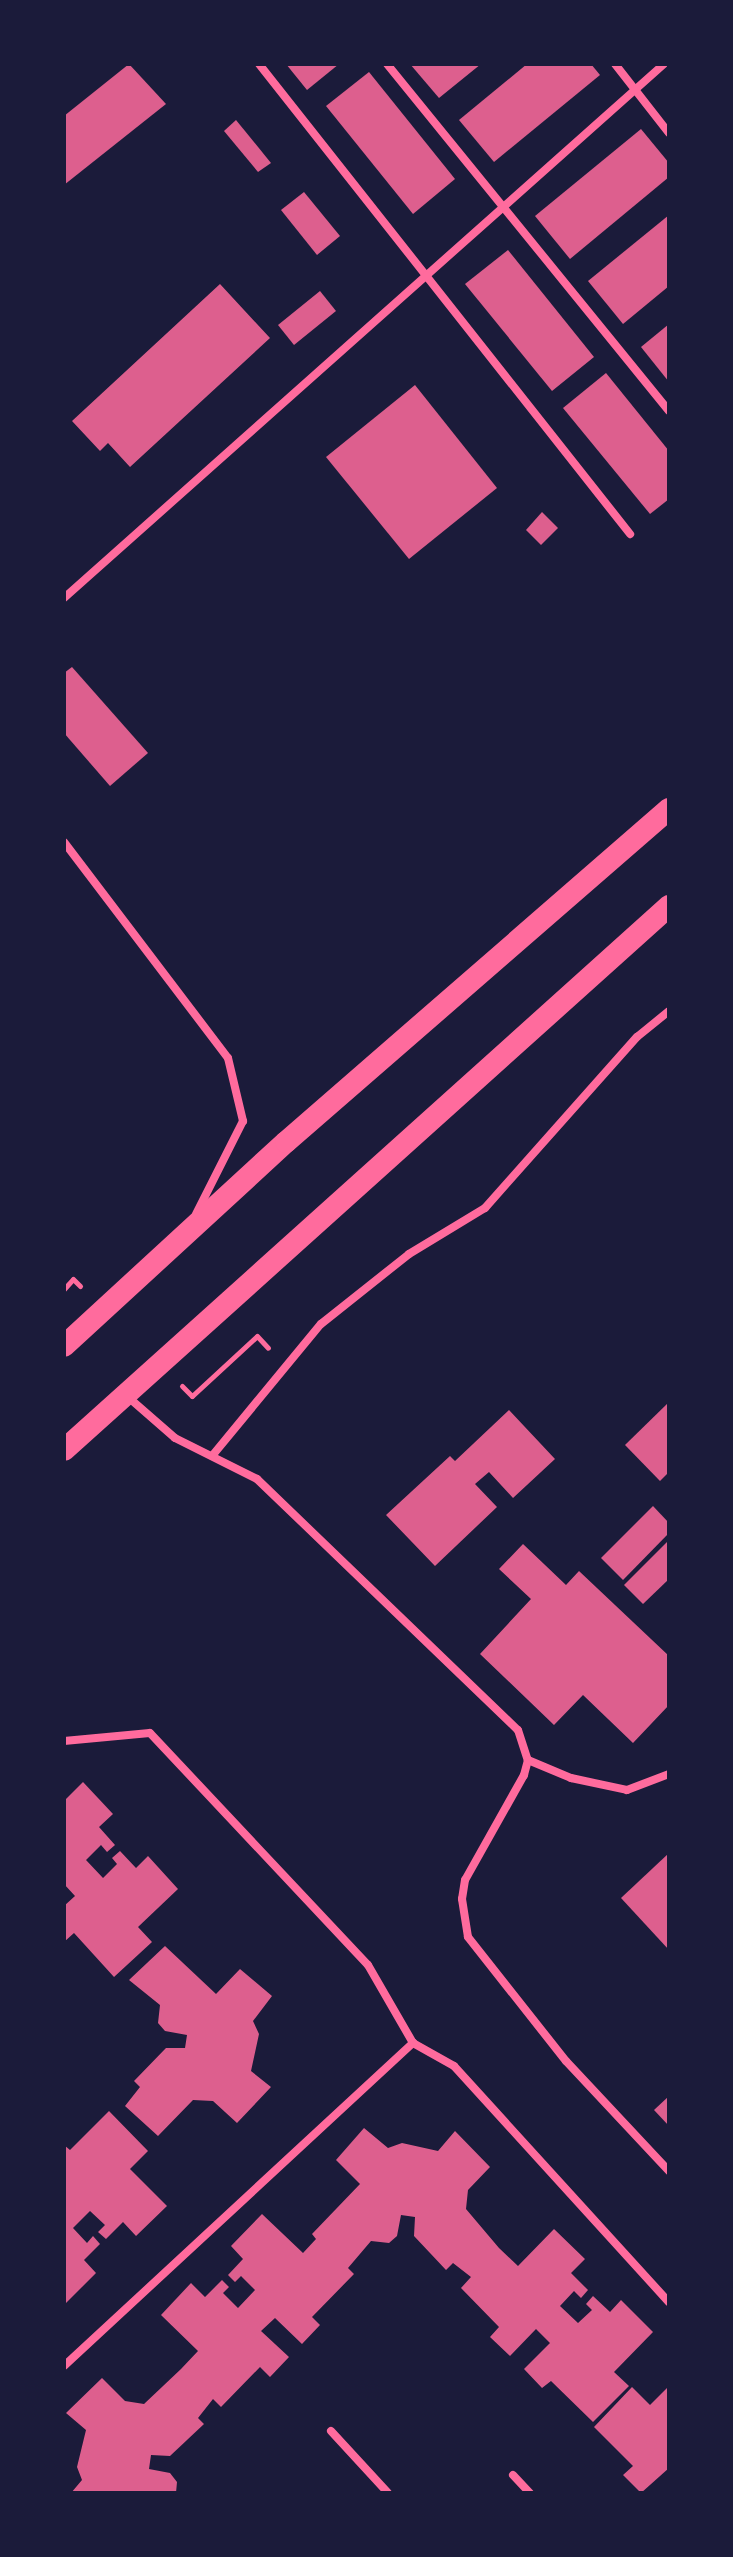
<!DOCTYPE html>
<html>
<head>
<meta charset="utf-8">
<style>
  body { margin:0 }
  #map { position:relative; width:733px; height:2557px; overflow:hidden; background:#1b1b3a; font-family:Helvetica,sans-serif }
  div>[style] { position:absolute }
  .building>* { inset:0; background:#dd5f8e }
  .path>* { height:5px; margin:-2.5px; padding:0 2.5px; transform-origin:2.5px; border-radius:2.5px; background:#ff6b9d }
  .minor>* { height:8px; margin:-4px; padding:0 4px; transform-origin:4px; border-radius:4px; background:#ff6b9d }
  .trunk>* { height:22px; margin:-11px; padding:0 11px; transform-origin:11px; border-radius:11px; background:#ff6b9d }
  span { translate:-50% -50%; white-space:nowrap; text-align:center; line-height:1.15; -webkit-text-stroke:7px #1b1b3a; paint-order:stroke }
  .frame { position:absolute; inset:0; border:66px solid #1b1b3a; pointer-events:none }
</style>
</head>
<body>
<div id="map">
  <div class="building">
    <div style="clip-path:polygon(129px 64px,166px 104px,64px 185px,64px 116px)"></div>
    <div style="clip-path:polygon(286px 64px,339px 64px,307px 90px)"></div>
    <div style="clip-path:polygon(410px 64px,481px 64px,439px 98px)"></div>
    <div style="clip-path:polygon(527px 64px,591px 64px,600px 75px,494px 162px,459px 120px)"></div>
    <div style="clip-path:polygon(369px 72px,455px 179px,413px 214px,326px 106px)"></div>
    <div style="clip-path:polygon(236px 120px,271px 163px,258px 172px,224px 131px)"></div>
    <div style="clip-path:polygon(641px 129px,669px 163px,669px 177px,570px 259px,535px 216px)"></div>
    <div style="clip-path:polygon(304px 192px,340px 236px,317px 255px,281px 210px)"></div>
    <div style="clip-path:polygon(669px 215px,669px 286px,623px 324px,588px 281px)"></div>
    <div style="clip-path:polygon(508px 250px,594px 357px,552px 391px,465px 284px)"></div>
    <div style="clip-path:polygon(220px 284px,270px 338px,130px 467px,108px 443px,100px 451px,72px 421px)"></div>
    <div style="clip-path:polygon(320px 291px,336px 311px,294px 345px,278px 325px)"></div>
    <div style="clip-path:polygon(669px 324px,669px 382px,641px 347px)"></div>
    <div style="clip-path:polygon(606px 373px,669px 451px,669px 499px,650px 514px,563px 408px)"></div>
    <div style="clip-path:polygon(415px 385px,497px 488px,409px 559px,326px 457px)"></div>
    <div style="clip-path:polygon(542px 512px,558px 528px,541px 545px,526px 530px)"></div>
    <div style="clip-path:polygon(72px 667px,148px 753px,110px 786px,64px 733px,64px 673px)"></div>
    <div style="clip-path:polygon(669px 1402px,669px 1472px,660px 1481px,625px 1445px)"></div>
    <div style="clip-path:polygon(509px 1410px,555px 1459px,513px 1498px,489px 1472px,475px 1484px,497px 1507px,435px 1566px,386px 1515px,450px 1456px,455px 1461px)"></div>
    <div style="clip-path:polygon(653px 1506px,669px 1523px,669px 1533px,623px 1580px,601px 1558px)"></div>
    <div style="clip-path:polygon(669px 1540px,669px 1579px,643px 1604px,624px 1585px)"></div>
    <div style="clip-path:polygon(523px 1544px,566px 1585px,579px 1571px,669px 1656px,669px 1705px,633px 1743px,583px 1695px,554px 1725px,480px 1654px,531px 1599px,499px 1569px)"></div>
    <div style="clip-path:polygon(83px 1782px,113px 1814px,99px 1827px,115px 1845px,107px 1852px,101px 1845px,86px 1860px,103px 1878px,117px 1864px,112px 1858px,120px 1851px,136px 1868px,148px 1856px,178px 1889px,138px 1927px,152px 1942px,114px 1977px,74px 1933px,64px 1942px,64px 1906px,75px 1896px,64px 1884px,64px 1801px)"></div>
    <div style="clip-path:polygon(669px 1853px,669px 1950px,621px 1898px)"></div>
    <div style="clip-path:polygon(165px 1946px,216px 1994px,240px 1969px,272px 1996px,253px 2021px,259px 2034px,251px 2071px,271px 2087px,237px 2123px,213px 2101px,193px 2100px,158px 2136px,125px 2106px,140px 2087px,134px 2081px,166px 2048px,185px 2048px,187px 2035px,165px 2031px,158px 2023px,160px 2005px,129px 1980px)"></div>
    <div style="clip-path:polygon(669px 2096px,669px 2126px,654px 2110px)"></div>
    <div style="clip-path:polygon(109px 2111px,148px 2151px,130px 2169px,167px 2206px,136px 2236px,123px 2222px,106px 2239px,98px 2232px,105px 2225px,90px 2211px,73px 2228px,87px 2243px,93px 2236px,100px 2244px,84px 2260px,96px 2273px,64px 2305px,64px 2145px,70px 2150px)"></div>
    <div style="clip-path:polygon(364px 2128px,388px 2148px,402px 2143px,438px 2151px,455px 2131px,490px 2167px,468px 2190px,466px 2209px,499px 2248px,518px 2266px,554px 2229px,585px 2259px,571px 2273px,588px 2290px,581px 2298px,574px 2291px,560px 2306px,578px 2323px,592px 2310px,586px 2304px,593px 2296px,610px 2312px,621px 2300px,653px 2332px,614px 2372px,629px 2386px,593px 2422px,551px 2381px,542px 2388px,524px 2369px,550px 2343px,536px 2329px,510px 2356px,490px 2337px,499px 2327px,461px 2288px,471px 2277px,453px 2263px,446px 2270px,414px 2236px,415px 2217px,401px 2215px,397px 2236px,389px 2243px,371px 2241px,348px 2268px,354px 2274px,312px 2317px,320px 2325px,302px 2344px,275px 2318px,261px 2331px,289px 2357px,270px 2377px,260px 2367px,221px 2407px,213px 2399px,198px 2418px,204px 2424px,170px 2456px,151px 2455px,149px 2469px,170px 2473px,177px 2482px,176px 2493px,71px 2493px,82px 2480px,77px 2467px,86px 2430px,66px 2413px,102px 2378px,125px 2401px,144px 2404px,181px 2369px,198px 2351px,161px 2315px,191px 2283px,205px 2297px,222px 2280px,229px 2287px,223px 2293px,238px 2308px,255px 2290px,241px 2276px,235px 2282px,228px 2275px,243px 2259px,231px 2246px,262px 2214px,303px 2253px,316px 2239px,312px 2234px,360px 2184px,336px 2160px)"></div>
    <div style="clip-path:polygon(669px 2386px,669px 2468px,641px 2493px,623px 2475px,633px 2466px,594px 2427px,632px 2387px,650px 2405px)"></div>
  </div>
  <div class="path">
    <div style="left:64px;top:1289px;width:13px;rotate:-48deg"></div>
    <div style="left:73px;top:1279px;width:10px;rotate:45deg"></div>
    <div style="left:182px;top:1386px;width:14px;rotate:45deg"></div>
    <div style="left:192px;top:1396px;width:88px;rotate:-42.7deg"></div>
    <div style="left:257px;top:1336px;width:16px;rotate:47deg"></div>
  </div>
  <div class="minor">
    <div style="left:259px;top:64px;width:599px;rotate:51.71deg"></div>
    <div style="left:387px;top:64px;width:447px;rotate:50.9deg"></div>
    <div style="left:615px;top:64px;width:88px;rotate:52deg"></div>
    <div style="left:64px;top:598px;width:803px;rotate:-41.67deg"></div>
    <div style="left:64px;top:842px;width:271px;rotate:52.8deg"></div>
    <div style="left:228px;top:1058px;width:65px;rotate:76.6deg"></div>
    <div style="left:243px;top:1121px;width:104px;rotate:116.8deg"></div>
    <div style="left:128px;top:1397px;width:62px;rotate:41.1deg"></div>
    <div style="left:175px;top:1438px;width:92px;rotate:26.6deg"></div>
    <div style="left:257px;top:1479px;width:362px;rotate:43.9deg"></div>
    <div style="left:518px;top:1730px;width:32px;rotate:72deg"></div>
    <div style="left:528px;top:1760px;width:16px;rotate:105deg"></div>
    <div style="left:524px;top:1775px;width:120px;rotate:119.3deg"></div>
    <div style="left:465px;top:1880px;width:19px;rotate:99deg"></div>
    <div style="left:462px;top:1899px;width:38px;rotate:81deg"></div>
    <div style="left:468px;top:1937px;width:158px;rotate:51.7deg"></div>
    <div style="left:566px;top:2061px;width:151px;rotate:46.9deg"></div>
    <div style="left:212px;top:1456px;width:171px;rotate:-50.5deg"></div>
    <div style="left:321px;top:1324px;width:112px;rotate:-38.5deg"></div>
    <div style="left:409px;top:1254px;width:89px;rotate:-31.2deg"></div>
    <div style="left:485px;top:1208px;width:229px;rotate:-48.4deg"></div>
    <div style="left:637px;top:1037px;width:41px;rotate:-39.1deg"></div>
    <div style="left:64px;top:1741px;width:86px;rotate:-5.3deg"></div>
    <div style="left:150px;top:1733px;width:318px;rotate:46.8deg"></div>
    <div style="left:368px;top:1965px;width:90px;rotate:60deg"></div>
    <div style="left:528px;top:1760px;width:47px;rotate:22.7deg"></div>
    <div style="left:571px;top:1778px;width:57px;rotate:12.1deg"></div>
    <div style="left:627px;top:1790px;width:45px;rotate:-20.9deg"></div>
    <div style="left:64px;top:2366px;width:476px;rotate:-42.8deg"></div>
    <div style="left:413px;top:2043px;width:47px;rotate:29.3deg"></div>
    <div style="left:454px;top:2066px;width:319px;rotate:47.7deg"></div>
    <div style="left:331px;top:2431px;width:84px;rotate:47.4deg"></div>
    <div style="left:513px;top:2475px;width:25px;rotate:47deg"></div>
  </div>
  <div class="trunk">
    <div style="left:64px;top:1346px;width:301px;rotate:-42.6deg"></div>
    <div style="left:286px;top:1142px;width:508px;rotate:-41.01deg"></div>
    <div style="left:64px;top:1450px;width:814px;rotate:-41.96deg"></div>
  </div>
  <div class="frame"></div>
</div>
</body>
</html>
